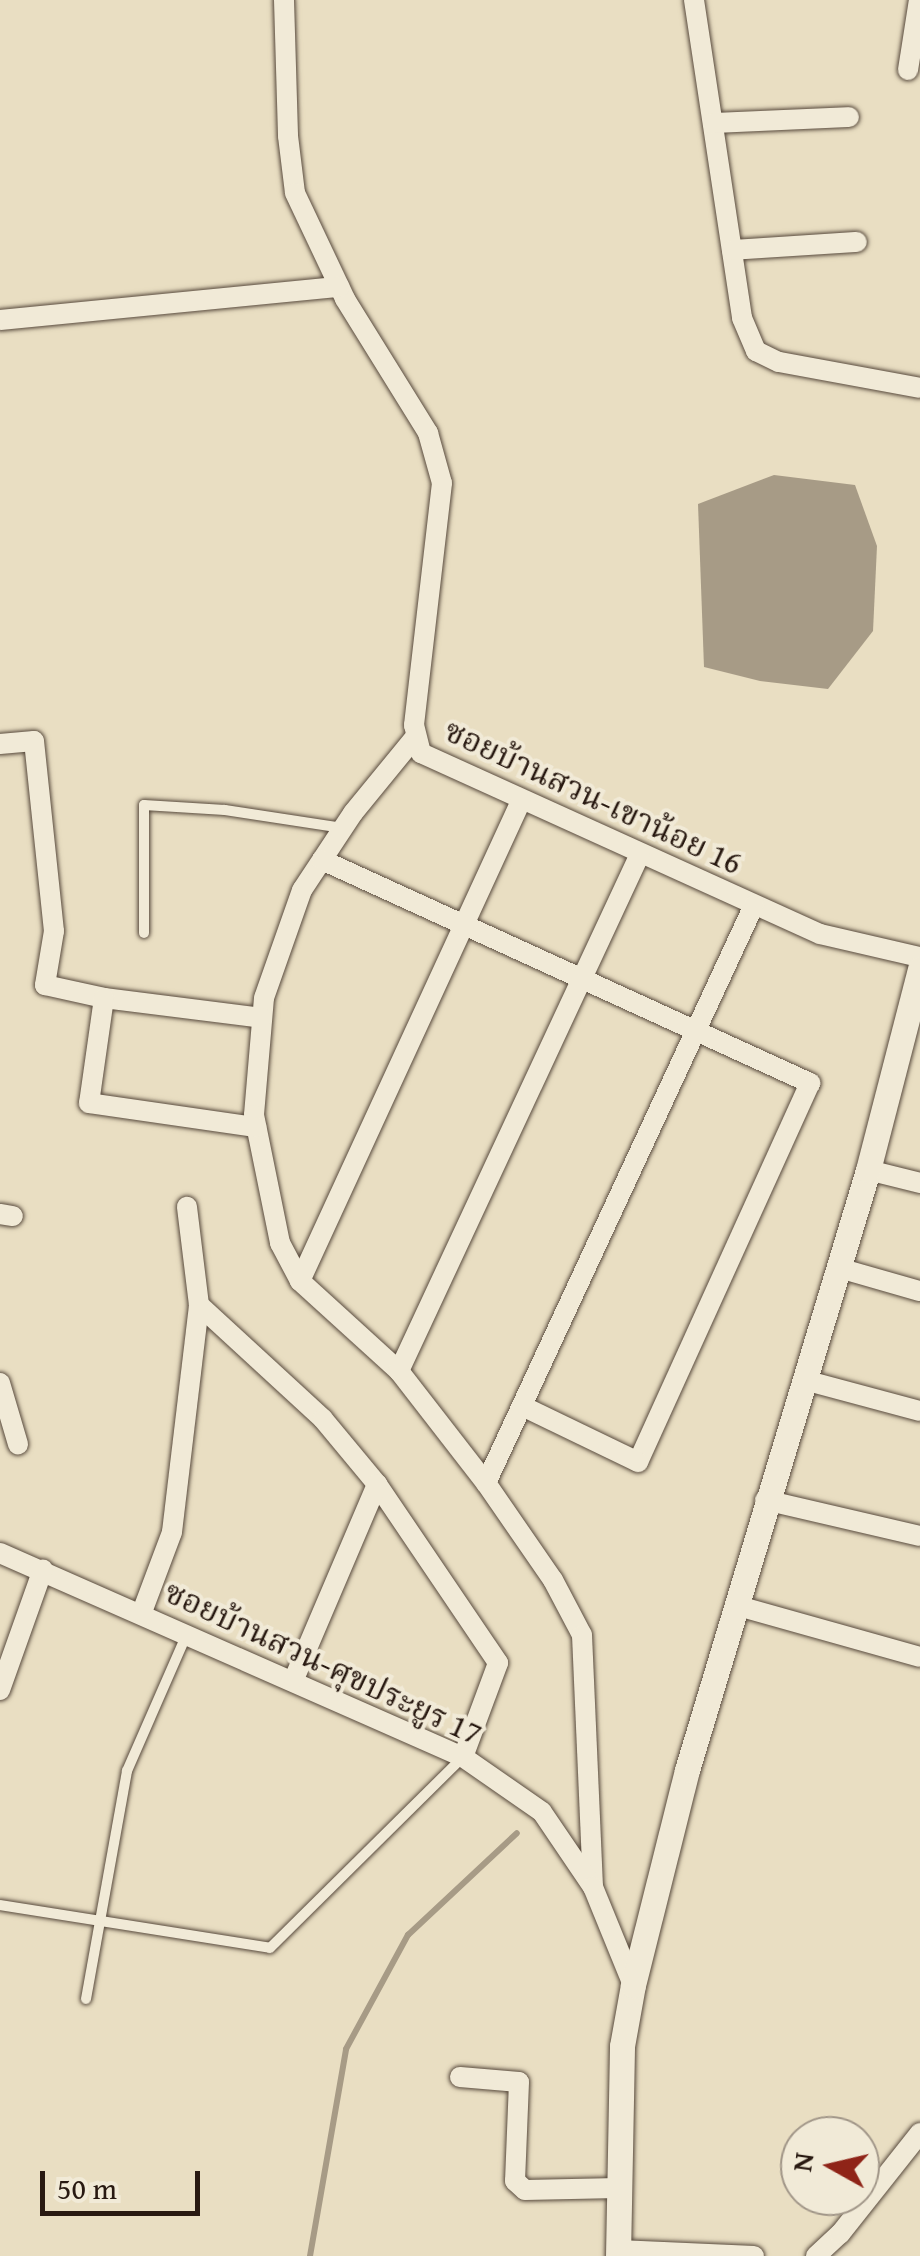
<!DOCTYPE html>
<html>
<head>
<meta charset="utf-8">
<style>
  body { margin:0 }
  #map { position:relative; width:920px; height:2256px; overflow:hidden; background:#e9dec2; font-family:"Gentium Book Plus","Noto Serif Thai",serif }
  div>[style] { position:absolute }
  .water>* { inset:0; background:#a79b86 }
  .stream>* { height:6px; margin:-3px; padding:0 3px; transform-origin:3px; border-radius:3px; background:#a79b86 }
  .roads { filter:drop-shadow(0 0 2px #584a3d) drop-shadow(0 0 2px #584a3d) }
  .service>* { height:10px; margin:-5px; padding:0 5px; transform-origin:5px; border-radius:5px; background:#f1ead7 }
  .minor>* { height:20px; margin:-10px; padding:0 10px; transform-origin:10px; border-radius:10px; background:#f1ead7 }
  .tertiary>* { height:25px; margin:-12.5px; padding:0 12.5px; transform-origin:12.5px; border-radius:12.5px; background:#f1ead7 }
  span { translate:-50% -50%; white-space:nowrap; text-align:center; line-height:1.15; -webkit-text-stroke:8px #f1ead7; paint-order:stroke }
  .street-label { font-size:32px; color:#281911 }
  .north { position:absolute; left:780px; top:2116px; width:100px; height:100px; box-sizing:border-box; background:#f1ead7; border:2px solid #a19688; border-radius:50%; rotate:278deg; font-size:28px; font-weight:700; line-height:40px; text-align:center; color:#281911 }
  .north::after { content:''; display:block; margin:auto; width:35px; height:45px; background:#8f2418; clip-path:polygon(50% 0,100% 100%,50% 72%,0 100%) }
  .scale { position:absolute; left:40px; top:2171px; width:160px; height:45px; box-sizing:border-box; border:5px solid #281911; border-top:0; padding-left:12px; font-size:30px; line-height:35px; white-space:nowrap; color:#281911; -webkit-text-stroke:8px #f1ead7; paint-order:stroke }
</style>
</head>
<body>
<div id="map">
  <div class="water">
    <div style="clip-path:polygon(774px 475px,855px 485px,877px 546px,873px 631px,828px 689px,760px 681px,704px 667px,698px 504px)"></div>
  </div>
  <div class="stream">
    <div style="left:310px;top:2256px;width:210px;rotate:-80.1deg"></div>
    <div style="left:346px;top:2049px;width:130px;rotate:-61.5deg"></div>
    <div style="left:408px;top:1935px;width:149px;rotate:-43.1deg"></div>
  </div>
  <div class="roads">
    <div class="service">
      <div style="left:144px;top:933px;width:128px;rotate:-90deg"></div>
      <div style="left:144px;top:805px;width:81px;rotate:3.5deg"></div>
      <div style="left:225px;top:810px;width:119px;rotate:8.7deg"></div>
      <div style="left:0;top:1905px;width:273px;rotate:9deg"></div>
      <div style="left:270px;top:1948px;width:270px;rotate:-44.7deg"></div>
      <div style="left:86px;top:1999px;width:232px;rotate:-79.8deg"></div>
      <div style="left:127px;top:1771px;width:147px;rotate:-66.4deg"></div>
    </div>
    <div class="minor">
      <div style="left:284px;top:0;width:136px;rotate:88.3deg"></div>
      <div style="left:288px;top:136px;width:57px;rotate:83deg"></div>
      <div style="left:295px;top:193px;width:117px;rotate:64.7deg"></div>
      <div style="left:345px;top:299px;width:158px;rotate:58.2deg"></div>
      <div style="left:428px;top:433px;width:52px;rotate:74.4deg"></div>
      <div style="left:442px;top:483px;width:244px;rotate:96.6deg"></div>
      <div style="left:414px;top:725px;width:29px;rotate:76deg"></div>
      <div style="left:421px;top:753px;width:438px;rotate:24.4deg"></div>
      <div style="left:820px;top:934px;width:103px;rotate:13deg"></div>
      <div style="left:694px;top:0;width:322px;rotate:81.4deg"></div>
      <div style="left:742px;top:318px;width:36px;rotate:67deg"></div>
      <div style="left:756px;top:351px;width:25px;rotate:26deg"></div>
      <div style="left:779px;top:362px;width:143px;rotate:10.4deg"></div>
      <div style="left:908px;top:70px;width:71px;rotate:-81.1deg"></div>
      <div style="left:713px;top:123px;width:136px;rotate:-2.5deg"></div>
      <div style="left:732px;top:250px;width:125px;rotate:-3.7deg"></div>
      <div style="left:0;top:320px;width:341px;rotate:-5.6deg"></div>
      <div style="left:416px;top:736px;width:99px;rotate:129.3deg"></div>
      <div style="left:353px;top:813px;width:92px;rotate:123.5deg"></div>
      <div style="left:302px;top:890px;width:114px;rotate:109.4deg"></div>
      <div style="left:264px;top:998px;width:117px;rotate:94.9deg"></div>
      <div style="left:254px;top:1115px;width:131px;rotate:78.5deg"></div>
      <div style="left:280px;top:1243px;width:43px;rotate:62.2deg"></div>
      <div style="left:300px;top:1281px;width:134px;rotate:42.3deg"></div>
      <div style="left:399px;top:1371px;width:142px;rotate:52.2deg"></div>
      <div style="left:486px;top:1483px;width:118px;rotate:55.4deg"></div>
      <div style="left:553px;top:1580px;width:62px;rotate:62.2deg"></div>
      <div style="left:582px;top:1635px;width:252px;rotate:87.5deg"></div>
      <div style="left:0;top:744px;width:34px;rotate:-5deg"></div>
      <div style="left:34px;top:741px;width:191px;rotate:84deg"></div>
      <div style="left:54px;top:931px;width:55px;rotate:99.5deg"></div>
      <div style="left:45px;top:985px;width:60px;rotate:12.4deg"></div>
      <div style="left:104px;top:998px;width:159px;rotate:7.2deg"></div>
      <div style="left:322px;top:860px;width:537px;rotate:24.56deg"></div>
      <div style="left:810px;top:1083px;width:416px;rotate:114.4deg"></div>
      <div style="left:638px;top:1462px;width:129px;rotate:-154.2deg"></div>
      <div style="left:104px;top:998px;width:106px;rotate:98.1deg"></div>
      <div style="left:89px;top:1103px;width:169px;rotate:8.2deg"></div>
      <div style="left:868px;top:1170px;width:54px;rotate:14deg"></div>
      <div style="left:0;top:1214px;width:13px;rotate:9deg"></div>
      <div style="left:839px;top:1268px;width:84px;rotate:15.9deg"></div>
      <div style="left:300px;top:1281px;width:528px;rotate:-65.28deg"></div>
      <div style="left:199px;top:1305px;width:168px;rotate:42.6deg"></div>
      <div style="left:323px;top:1419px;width:85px;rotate:50.3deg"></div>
      <div style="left:377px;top:1484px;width:216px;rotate:55.9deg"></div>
      <div style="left:498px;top:1663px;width:100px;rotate:110.4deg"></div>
      <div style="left:399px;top:1371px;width:570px;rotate:-65.01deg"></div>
      <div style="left:804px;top:1380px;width:120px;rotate:15deg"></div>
      <div style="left:0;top:1383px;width:64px;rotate:73.6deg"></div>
      <div style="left:486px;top:1483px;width:637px;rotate:-65.12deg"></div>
      <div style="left:765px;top:1500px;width:159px;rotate:13.1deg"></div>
      <div style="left:0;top:1553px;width:506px;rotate:23.78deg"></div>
      <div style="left:463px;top:1757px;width:96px;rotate:34.8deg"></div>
      <div style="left:542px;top:1812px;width:91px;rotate:55.8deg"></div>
      <div style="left:593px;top:1887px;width:106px;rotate:67.8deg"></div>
      <div style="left:735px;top:1605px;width:192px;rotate:15.7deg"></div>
      <div style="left:142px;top:1612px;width:85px;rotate:-69.4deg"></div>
      <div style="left:172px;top:1532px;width:229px;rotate:-83.2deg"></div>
      <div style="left:199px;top:1305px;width:99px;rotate:-97deg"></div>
      <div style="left:294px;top:1679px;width:212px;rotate:-66.9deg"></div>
      <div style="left:0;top:1690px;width:128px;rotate:-70.4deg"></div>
      <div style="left:460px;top:2077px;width:59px;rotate:4.8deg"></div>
      <div style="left:519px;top:2082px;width:99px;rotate:92.3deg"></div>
      <div style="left:515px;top:2181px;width:13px;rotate:42deg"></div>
      <div style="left:525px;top:2190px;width:93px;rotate:-1.2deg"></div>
      <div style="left:618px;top:2250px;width:136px;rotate:2.5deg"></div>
      <div style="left:816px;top:2256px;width:33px;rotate:-43deg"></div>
      <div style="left:840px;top:2234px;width:129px;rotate:-51.6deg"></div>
    </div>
    <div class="tertiary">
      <div style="left:618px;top:2256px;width:210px;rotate:-88.9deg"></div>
      <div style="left:622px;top:2046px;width:62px;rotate:-79.8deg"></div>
      <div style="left:633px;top:1985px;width:222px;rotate:-75.9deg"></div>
      <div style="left:687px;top:1770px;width:627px;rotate:-73.21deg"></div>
      <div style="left:868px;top:1170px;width:208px;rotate:-75.5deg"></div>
    </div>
  </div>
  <div class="street-label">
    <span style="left:593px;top:797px;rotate:25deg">ซอยบ้านสวน-เขาน้อย 16</span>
    <span style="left:323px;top:1663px;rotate:25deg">ซอยบ้านสวน-ศุขประยูร 17</span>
  </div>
  <div class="north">N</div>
  <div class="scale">50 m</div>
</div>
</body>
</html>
